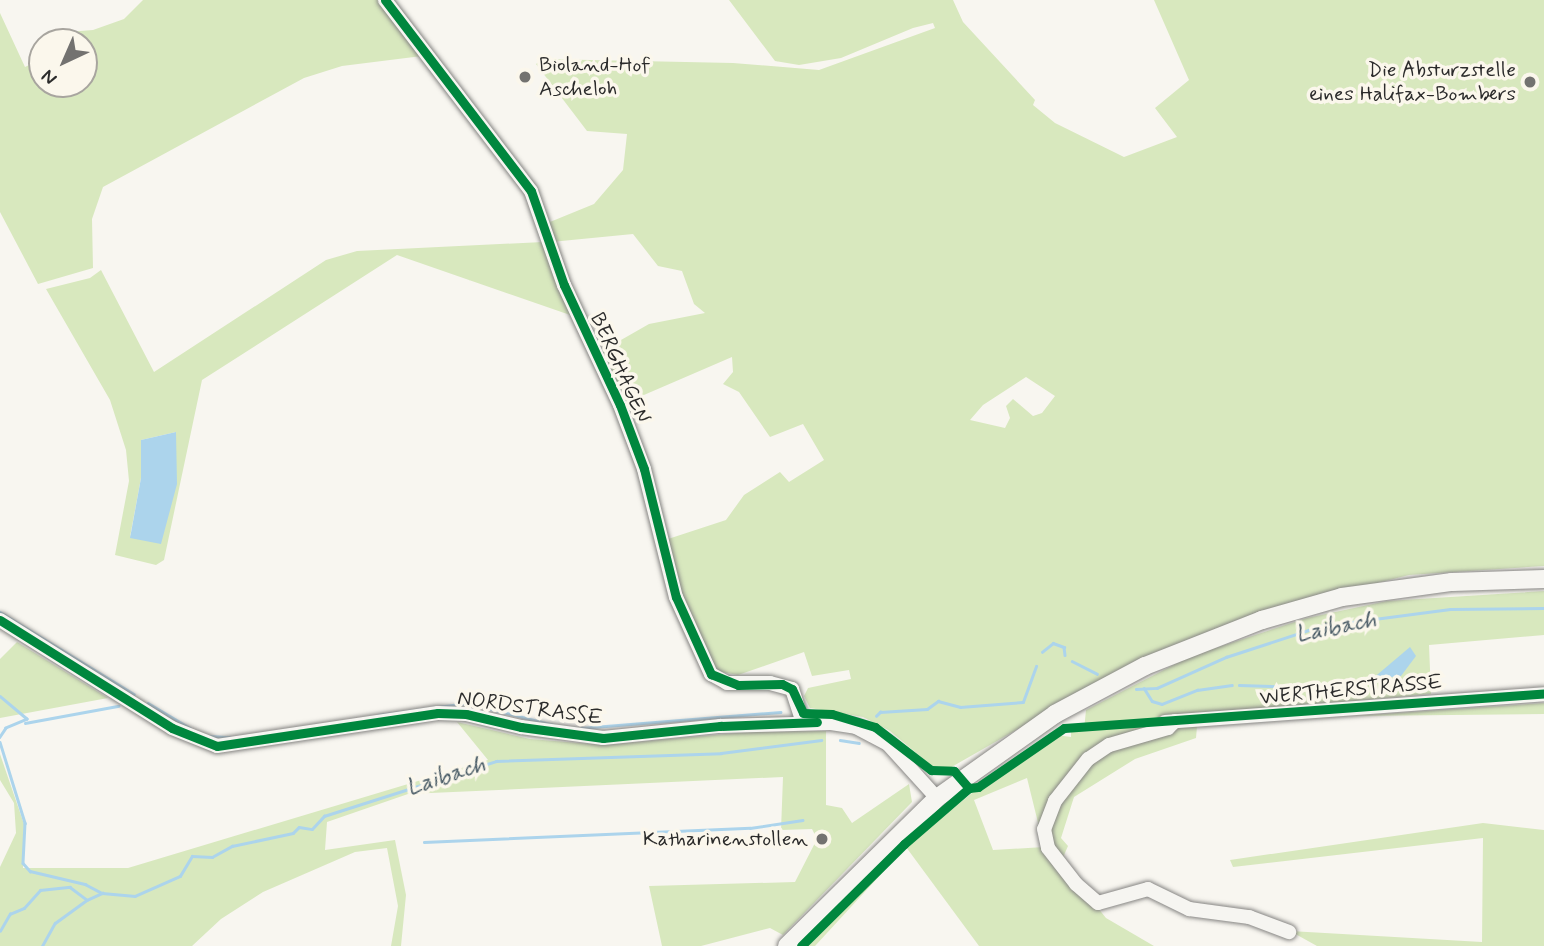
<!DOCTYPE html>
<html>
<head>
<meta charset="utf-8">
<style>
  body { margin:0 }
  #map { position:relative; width:1544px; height:946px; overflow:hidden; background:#f8f6f0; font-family:Mynerve,sans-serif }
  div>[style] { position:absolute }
  .green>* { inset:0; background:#d8e8be }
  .water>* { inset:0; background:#acd4ec }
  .stream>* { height:2.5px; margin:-1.25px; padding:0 1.25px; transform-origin:1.25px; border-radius:1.25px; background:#acd4ec }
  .roads { filter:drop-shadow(0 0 2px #878684) drop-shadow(0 0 2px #878684) }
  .minor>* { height:14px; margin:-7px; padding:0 7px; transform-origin:7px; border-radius:7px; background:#f6f5f1 }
  .major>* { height:18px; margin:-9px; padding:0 9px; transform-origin:9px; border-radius:9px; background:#f6f5f1 }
  .cycleway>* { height:9px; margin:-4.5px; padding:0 4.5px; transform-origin:4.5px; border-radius:4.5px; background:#00873e }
  .dots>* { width:19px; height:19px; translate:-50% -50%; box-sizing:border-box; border:4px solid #fbf7ec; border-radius:50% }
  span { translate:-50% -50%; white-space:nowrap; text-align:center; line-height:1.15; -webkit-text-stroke:7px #fbf7ec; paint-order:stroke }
  .poi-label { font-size:21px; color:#2b2b2b }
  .left { translate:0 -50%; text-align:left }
  .right { translate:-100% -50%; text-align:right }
  .street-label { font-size:21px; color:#2b2b2b }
  .water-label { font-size:23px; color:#485a65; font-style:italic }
  .north { position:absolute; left:28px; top:28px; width:70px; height:70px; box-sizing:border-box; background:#fbf7ec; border:2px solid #a8a59f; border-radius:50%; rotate:224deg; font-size:19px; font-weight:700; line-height:28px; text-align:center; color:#2b2b2b }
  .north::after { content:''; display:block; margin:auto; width:24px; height:32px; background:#737270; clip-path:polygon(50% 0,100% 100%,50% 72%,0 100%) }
</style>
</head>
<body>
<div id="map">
  <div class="green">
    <div style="clip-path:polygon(143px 0,380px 0,422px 56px,342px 66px,304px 78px,103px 187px,92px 219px,93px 268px,38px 284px,0 212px,0 13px,25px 67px,42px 59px,42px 84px,84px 84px,84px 42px,71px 42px,68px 32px,93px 30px,124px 19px)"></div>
    <div style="clip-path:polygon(evenodd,729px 0,953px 0,963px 22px,1035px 100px,1033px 105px,1055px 123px,1124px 157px,1177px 137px,1155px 108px,1189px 80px,1154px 0,1544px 0,1544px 566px,1409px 575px,1255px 614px,1141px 659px,948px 769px,933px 767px,890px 731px,863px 717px,810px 708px,804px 696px,808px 688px,851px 679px,849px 670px,812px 676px,804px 652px,738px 675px,716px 671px,681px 596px,665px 540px,726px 520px,744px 495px,780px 472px,789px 482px,824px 460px,803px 424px,770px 437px,739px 392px,723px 384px,733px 372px,732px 357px,623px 404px,600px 352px,649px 324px,705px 313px,694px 304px,682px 271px,658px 266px,633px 234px,551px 242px,545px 224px,594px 204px,623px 170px,627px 134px,587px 131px,536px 64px,543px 59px,733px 63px,819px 70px,935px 28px,933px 23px,913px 28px,841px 58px,799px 65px,775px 61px,729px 0,1026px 377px,1055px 396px,1042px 413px,1033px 416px,1013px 399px,1006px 406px,1010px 418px,1005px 428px,970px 420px,983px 405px,1026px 377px)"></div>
    <div style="clip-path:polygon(evenodd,543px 242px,573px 316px,397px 255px,202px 380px,164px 560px,156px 565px,115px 555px,129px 481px,126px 450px,110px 400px,46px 289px,90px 278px,101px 270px,154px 372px,326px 260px,357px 251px,543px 242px,176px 432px,130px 537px,141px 478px,141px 440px,176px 432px)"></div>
    <div style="clip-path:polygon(evenodd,1544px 591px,1544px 635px,1429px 645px,1431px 694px,1198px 715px,1196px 738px,1135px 759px,1074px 797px,1061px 838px,1068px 846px,1061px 862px,1106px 918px,1154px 946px,979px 946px,906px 847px,972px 793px,1056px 735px,1071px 737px,1071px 732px,1084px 730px,1086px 710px,1191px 656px,1307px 618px,1387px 601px,1544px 591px,1027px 778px,1044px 847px,993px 850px,974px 800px,1027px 778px)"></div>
    <div style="clip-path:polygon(17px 642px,108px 698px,0 718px,0 659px)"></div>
    <div style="clip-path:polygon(1544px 703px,1544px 714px,1352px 716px)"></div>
    <div style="clip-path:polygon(457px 722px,530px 739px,604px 745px,747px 732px,826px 731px,826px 805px,842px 808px,852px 823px,909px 784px,912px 802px,783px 935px,770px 928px,701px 946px,662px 946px,649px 886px,795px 882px,817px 839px,812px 829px,781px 830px,783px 777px,408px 794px,327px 822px,325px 850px,395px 840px,406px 895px,401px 946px,391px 946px,398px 906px,387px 848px,355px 852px,263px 892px,221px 919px,192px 946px,0 946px,0 867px,16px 833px,14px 803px,0 780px,0 754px,24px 824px,23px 868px,128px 868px,488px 760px)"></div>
    <div style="clip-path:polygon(1483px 823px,1544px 830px,1544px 946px,1317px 946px,1290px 931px,1482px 942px,1483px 838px,1233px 867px,1230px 860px)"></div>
    <div style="clip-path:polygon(896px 858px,815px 946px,806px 946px)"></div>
  </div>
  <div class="water">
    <div style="clip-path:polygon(176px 432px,177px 484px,161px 544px,130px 538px,141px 478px,141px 440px)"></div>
    <div style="clip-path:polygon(1410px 647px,1416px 656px,1401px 676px,1371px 680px)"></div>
  </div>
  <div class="stream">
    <div style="left:0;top:612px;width:157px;rotate:31.5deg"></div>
    <div style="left:1042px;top:652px;width:14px;rotate:-39deg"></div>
    <div style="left:1053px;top:643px;width:12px;rotate:20deg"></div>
    <div style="left:1064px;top:647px;width:8px;rotate:83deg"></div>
    <div style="left:1072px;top:661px;width:28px;rotate:27deg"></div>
    <div style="left:1239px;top:685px;width:62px;rotate:1.8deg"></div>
    <div style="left:1301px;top:687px;width:57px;rotate:-2deg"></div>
    <div style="left:1358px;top:685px;width:17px;rotate:-21deg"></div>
    <div style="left:1144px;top:688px;width:15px;rotate:58deg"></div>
    <div style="left:1152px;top:701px;width:10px;rotate:17deg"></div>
    <div style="left:1162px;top:704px;width:38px;rotate:-22deg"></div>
    <div style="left:1197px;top:690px;width:35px;rotate:-8deg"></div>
    <div style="left:1136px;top:689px;width:21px;rotate:-3deg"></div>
    <div style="left:1157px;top:688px;width:76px;rotate:-24.2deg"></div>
    <div style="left:1226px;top:657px;width:100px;rotate:-18.1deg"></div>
    <div style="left:1321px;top:626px;width:130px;rotate:-7.5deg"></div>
    <div style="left:1450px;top:609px;width:94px;rotate:-0.6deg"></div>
    <div style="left:0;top:696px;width:35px;rotate:40deg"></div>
    <div style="left:27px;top:719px;width:23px;rotate:157deg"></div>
    <div style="left:6px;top:728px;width:11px;rotate:124deg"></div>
    <div style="left:148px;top:703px;width:49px;rotate:30.8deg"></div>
    <div style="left:378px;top:715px;width:90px;rotate:-7.7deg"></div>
    <div style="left:467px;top:703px;width:90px;rotate:14.2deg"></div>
    <div style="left:876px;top:716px;width:6px;rotate:-45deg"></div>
    <div style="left:880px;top:712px;width:47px;rotate:-3.7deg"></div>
    <div style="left:927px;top:709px;width:14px;rotate:-36deg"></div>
    <div style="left:938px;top:701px;width:23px;rotate:15deg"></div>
    <div style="left:960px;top:707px;width:63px;rotate:-4.5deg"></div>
    <div style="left:1023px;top:702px;width:38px;rotate:-70deg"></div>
    <div style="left:25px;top:723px;width:95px;rotate:-10.4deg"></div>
    <div style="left:581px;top:728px;width:200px;rotate:-4.6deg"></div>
    <div style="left:209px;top:736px;width:21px;rotate:3deg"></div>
    <div style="left:840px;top:740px;width:19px;rotate:9deg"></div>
    <div style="left:0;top:742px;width:85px;rotate:72.8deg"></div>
    <div style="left:25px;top:823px;width:40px;rotate:92.9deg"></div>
    <div style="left:23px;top:863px;width:11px;rotate:49deg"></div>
    <div style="left:30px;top:871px;width:57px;rotate:13.3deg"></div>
    <div style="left:85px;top:884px;width:19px;rotate:28deg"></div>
    <div style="left:102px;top:893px;width:33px;rotate:5deg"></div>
    <div style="left:135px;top:896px;width:49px;rotate:-24deg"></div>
    <div style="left:180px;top:876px;width:23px;rotate:-59deg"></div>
    <div style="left:192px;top:856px;width:20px;rotate:3deg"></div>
    <div style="left:212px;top:857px;width:23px;rotate:-29deg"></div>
    <div style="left:232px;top:846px;width:62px;rotate:-12deg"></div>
    <div style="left:293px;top:833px;width:8px;rotate:-45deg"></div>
    <div style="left:299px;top:827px;width:13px;rotate:9deg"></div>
    <div style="left:312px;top:829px;width:18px;rotate:-47deg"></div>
    <div style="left:324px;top:816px;width:181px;rotate:-17.7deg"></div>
    <div style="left:496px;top:761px;width:225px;rotate:-2deg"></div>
    <div style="left:721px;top:753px;width:101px;rotate:-7.4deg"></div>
    <div style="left:424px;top:842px;width:326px;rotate:-2.5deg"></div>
    <div style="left:750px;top:828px;width:53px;rotate:-8.7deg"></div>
    <div style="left:0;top:931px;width:20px;rotate:-60deg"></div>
    <div style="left:10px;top:914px;width:15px;rotate:-23deg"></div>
    <div style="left:24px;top:908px;width:24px;rotate:-48deg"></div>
    <div style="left:40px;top:890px;width:30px;rotate:-6deg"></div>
    <div style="left:70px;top:887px;width:21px;rotate:37deg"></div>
    <div style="left:87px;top:900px;width:17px;rotate:-25deg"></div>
    <div style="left:42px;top:946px;width:26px;rotate:-61deg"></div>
    <div style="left:55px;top:923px;width:39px;rotate:-36deg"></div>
  </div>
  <div class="roads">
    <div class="minor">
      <div style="left:385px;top:0;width:240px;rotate:52.6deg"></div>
      <div style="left:531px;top:191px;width:100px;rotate:70.7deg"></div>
      <div style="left:564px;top:285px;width:132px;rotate:65deg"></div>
      <div style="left:620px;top:405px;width:68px;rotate:69.4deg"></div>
      <div style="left:644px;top:469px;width:132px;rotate:76deg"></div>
      <div style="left:676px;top:597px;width:85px;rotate:65.6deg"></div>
      <div style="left:711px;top:674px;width:18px;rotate:29deg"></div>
      <div style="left:727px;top:683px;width:43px"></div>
      <div style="left:770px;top:683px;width:23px;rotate:15deg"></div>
      <div style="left:792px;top:689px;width:35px;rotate:72deg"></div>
      <div style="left:0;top:620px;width:203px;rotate:32.1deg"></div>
      <div style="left:172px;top:728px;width:48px;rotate:21.8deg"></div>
      <div style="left:217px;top:746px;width:223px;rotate:-8.5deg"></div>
      <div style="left:438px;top:713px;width:28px;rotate:2deg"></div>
      <div style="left:466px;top:714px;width:57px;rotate:13.3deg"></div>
      <div style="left:521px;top:727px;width:83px;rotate:7.6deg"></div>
      <div style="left:603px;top:738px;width:118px;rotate:-5.9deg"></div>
      <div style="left:720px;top:726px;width:111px;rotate:-1.5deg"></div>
      <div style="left:831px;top:723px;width:25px;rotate:9deg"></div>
      <div style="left:856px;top:727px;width:36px;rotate:28deg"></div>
      <div style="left:888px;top:744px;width:73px;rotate:47.8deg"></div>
      <div style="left:1175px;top:721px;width:10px;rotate:135deg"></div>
      <div style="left:1168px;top:728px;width:61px;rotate:163.9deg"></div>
      <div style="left:1109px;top:745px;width:25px;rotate:146deg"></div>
      <div style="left:1088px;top:759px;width:53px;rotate:128.2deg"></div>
      <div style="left:1055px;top:801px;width:30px;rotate:111deg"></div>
      <div style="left:1044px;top:829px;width:19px;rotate:78deg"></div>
      <div style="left:1048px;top:848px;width:46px;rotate:52.1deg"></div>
      <div style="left:1076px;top:884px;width:29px;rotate:41deg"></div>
      <div style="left:1098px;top:903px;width:52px;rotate:-15.6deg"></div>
      <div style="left:1148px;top:889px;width:46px;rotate:26deg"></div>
      <div style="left:1189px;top:909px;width:61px;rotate:7.6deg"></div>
      <div style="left:1249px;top:917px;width:43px;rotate:20.6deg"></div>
      <div style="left:1165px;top:722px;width:380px;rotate:-4.2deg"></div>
    </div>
    <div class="major">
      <div style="left:787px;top:946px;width:211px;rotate:-44.6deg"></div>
      <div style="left:937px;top:798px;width:145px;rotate:-35.4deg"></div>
      <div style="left:1055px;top:714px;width:102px;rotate:-28.1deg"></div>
      <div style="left:1145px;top:666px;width:126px;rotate:-21.5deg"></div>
      <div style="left:1262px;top:620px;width:83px;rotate:-16deg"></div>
      <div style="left:1342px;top:597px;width:111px;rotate:-7.8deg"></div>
      <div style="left:1452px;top:582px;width:92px;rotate:-1.9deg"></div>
    </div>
  </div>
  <div class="cycleway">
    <div style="left:385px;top:0;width:240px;rotate:52.6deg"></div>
    <div style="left:531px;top:191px;width:100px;rotate:70.7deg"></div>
    <div style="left:564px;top:285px;width:132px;rotate:65deg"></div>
    <div style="left:620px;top:405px;width:68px;rotate:69.4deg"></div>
    <div style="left:644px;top:469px;width:132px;rotate:76deg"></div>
    <div style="left:676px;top:597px;width:85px;rotate:65.6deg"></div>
    <div style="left:711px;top:674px;width:29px;rotate:22deg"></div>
    <div style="left:738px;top:685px;width:44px;rotate:-1.3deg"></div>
    <div style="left:782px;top:684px;width:11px;rotate:27deg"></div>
    <div style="left:792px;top:689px;width:26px;rotate:65deg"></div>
    <div style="left:803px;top:713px;width:29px;rotate:2deg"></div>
    <div style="left:832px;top:714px;width:45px;rotate:16.8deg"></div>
    <div style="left:875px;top:727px;width:71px;rotate:37.5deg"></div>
    <div style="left:931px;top:770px;width:23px;rotate:2deg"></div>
    <div style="left:954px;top:771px;width:23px;rotate:49deg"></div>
    <div style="left:0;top:620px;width:203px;rotate:32.1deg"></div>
    <div style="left:172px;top:728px;width:48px;rotate:21.8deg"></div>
    <div style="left:217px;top:746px;width:223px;rotate:-8.5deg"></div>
    <div style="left:438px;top:713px;width:28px;rotate:2deg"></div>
    <div style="left:466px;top:714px;width:57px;rotate:13.3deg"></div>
    <div style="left:521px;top:727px;width:83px;rotate:7.6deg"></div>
    <div style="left:603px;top:738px;width:118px;rotate:-5.9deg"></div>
    <div style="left:720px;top:726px;width:97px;rotate:-2.4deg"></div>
    <div style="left:801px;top:946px;width:145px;rotate:-44.7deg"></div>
    <div style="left:904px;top:844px;width:86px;rotate:-40.7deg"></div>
    <div style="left:969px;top:788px;width:9px;rotate:-6deg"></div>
    <div style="left:978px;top:787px;width:104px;rotate:-34.5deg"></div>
    <div style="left:1064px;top:728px;width:481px;rotate:-4.1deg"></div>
  </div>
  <div class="dots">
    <div style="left:525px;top:77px;background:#737270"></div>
    <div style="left:1530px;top:82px;background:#737270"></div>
    <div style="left:822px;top:839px;background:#737270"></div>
  </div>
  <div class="poi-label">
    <span class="left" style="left:539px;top:77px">Bioland-Hof<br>Ascheloh</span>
    <span class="right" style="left:1516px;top:82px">Die Absturzstelle<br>eines Halifax-Bombers</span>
    <span class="right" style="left:808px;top:839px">Katharinenstollen</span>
  </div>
  <div class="street-label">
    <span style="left:620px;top:368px;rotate:66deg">BERGHAGEN</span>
    <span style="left:1351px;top:690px;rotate:-5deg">WERTHERSTRASSE</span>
    <span style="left:530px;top:708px;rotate:8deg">NORDSTRASSE</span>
  </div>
  <div class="water-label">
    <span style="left:1336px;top:628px;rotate:-11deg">Laibach</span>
    <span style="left:446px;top:777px;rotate:-18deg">Laibach</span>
  </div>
  <div class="north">N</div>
</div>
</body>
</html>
